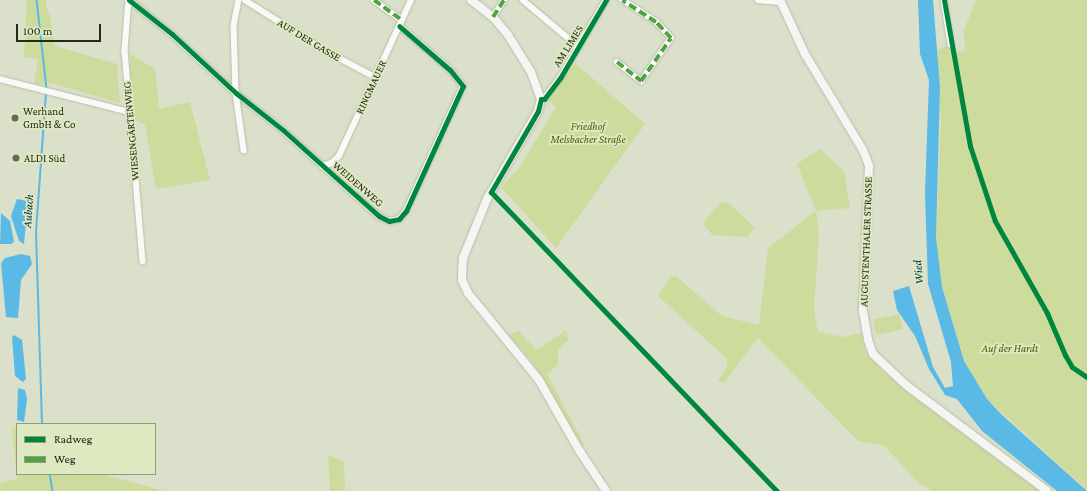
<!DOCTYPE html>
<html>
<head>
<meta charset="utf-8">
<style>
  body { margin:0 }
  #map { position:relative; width:1087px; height:491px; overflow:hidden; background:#dae0ca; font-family:"Crimson Pro",serif }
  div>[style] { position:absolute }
  .green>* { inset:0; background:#cddc9d }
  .water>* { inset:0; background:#5ab9e5 }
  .stream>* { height:1.5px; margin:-0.75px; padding:0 0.75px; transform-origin:0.75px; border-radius:0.75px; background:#5ab9e5 }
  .roads { filter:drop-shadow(0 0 1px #babead) drop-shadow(0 0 1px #babead) }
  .street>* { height:5.5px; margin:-2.75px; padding:0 2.75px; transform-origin:2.75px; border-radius:2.75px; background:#f9faf7 }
  .secondary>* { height:8px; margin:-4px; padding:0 4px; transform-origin:4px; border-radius:4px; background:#f5f5f4 }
  .quiet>* { height:4px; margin-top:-2px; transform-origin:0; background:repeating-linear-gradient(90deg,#50a340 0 8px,transparent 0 12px) }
  .cycleway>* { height:5px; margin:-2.5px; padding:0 2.5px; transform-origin:2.5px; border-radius:2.5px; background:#00873e }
  .dots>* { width:11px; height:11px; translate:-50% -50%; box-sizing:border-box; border:2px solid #dee9c1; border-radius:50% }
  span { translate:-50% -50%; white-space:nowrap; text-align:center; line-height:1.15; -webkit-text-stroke:3.5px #dee9c1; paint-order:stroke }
  .street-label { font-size:11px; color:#25291a }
  .poi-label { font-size:11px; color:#25291a }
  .left { translate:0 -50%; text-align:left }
  .park-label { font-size:11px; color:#4f5e00; font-style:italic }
  .water-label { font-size:12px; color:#00334f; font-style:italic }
  .legend { position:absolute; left:16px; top:423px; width:140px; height:52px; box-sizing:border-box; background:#dee9c1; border:1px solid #949c7e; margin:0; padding:5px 7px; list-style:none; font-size:12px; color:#25291a }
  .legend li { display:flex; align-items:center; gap:8px; height:20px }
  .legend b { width:20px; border:1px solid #949c7e }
  .scale { position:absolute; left:16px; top:24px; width:85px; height:18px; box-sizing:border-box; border:2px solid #25291a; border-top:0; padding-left:5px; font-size:12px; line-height:14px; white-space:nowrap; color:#25291a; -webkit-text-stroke:3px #dee9c1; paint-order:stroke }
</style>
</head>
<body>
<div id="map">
  <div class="green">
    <div style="clip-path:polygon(27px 0,47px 0,46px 6px,50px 16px,55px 46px,117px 64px,120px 103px,54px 84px,34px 84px,38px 59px,24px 57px)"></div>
    <div style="clip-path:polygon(976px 0,1087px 0,1087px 490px,987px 399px,964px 361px,942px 287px,936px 237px,941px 118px,937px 50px,952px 44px,955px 52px,965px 51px,964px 30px)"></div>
    <div style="clip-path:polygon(130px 54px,155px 69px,159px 109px,190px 102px,210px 180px,156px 189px,145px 125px,132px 118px)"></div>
    <div style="clip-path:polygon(575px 63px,645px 124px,556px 248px,501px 187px,519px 168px,556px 107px,548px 100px)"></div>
    <div style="clip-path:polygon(820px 149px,844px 171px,850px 208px,816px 211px,819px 235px,814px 310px,818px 332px,844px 337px,862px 333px,865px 350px,884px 373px,1040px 491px,932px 491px,919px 483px,884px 446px,858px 441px,758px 338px,724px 383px,718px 381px,728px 365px,726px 358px,658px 296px,670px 277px,676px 276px,722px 316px,759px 325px,768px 248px,816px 211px,797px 164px)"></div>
    <div style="clip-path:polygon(721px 202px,730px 204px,755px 228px,747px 237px,712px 235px,703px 223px)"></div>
    <div style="clip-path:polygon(899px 314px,903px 329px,876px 335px,873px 320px)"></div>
    <div style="clip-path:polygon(566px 330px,568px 340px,558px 350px,558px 365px,547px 374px,585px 446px,582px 446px,532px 362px,509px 335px,518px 331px,537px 350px)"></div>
    <div style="clip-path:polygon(17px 427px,17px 474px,101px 474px,165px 491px,0 491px,0 483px,17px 479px,12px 428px)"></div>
    <div style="clip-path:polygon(328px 455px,344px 461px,345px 491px,330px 491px)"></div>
  </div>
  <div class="water">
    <div style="clip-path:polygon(918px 0,933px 0,940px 88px,936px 237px,942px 287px,964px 361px,987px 399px,1001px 414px,1087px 491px,1057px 491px,982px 431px,957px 399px,945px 395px,929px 369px,915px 336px,897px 310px,893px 291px,909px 286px,933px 367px,945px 388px,953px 386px,951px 362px,928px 284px,925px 193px,929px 80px,920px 54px)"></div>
    <div style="clip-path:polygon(17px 199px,28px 201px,24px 244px,19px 241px,11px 216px)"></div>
    <div style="clip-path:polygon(1px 213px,10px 221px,14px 242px,11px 244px,0 244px)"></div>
    <div style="clip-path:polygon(21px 254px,30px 256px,32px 264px,21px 280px,18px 318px,6px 317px,1px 263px,5px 258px)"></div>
    <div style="clip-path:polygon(14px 335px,22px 340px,26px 379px,23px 382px,15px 376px,12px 337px)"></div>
    <div style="clip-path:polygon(18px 388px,25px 390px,27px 399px,24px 422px,17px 420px)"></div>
  </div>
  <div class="stream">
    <div style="left:37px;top:0;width:90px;rotate:83.6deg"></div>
    <div style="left:42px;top:424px;width:192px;rotate:-91.8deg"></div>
    <div style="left:36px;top:232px;width:139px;rotate:-85.9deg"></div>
    <div style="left:50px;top:474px;width:17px;rotate:80deg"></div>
  </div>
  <div class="roads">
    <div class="street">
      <div style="left:129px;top:0;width:55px;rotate:38.3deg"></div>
      <div style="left:172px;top:34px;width:87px;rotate:42.7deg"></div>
      <div style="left:236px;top:93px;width:60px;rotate:38.2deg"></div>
      <div style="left:283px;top:130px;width:129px;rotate:41.9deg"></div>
      <div style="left:379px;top:216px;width:11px;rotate:27deg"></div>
      <div style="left:389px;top:221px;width:10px;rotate:-11deg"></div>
      <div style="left:399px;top:219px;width:11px;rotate:-49deg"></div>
      <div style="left:406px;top:211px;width:137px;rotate:-65.5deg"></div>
      <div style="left:463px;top:86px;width:21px;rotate:-129deg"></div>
      <div style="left:450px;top:70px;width:67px;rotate:-139.2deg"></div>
      <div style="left:129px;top:0;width:51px;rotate:94.5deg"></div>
      <div style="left:125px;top:51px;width:211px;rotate:85.1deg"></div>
      <div style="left:239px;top:0;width:26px;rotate:101deg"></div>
      <div style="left:234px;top:26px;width:67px;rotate:88.3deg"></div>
      <div style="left:236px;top:93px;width:58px;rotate:82deg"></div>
      <div style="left:245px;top:0;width:93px;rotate:32.3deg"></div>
      <div style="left:324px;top:50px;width:58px;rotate:27.9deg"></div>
      <div style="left:374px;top:0;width:34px;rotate:36deg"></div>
      <div style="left:523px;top:0;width:73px;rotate:40deg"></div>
      <div style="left:758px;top:0;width:22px;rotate:5deg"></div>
      <div style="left:944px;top:0;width:45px;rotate:81deg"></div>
      <div style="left:493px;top:17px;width:20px;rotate:-57deg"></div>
      <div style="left:617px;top:62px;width:31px;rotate:38deg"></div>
      <div style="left:641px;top:81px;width:52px;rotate:-55.1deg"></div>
      <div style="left:671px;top:38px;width:22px;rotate:-133deg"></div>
      <div style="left:656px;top:22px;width:40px;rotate:-147.1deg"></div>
      <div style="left:0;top:79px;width:133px;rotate:14.3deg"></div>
      <div style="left:541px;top:99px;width:3px"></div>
      <div style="left:544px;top:99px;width:26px;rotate:-53deg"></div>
      <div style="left:560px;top:78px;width:91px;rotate:-59.5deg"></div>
      <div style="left:322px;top:166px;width:10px;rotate:-17deg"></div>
      <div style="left:332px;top:163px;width:10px;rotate:-45deg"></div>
      <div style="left:339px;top:156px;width:172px;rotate:-65.2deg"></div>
    </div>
    <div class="secondary">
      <div style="left:471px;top:0;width:28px;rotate:38deg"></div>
      <div style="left:493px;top:17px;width:23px;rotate:50deg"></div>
      <div style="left:508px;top:35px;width:44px;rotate:58.1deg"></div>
      <div style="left:531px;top:72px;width:29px;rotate:70deg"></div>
      <div style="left:541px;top:99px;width:12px;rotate:104deg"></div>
      <div style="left:538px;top:111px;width:102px;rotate:120.1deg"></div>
      <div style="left:487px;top:199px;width:64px;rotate:112.1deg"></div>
      <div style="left:463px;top:258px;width:22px;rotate:93deg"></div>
      <div style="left:462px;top:280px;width:14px;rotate:65deg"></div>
      <div style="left:468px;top:293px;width:112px;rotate:50.8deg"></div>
      <div style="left:539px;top:380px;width:81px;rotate:60.3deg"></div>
      <div style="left:579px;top:450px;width:49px;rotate:56.6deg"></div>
      <div style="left:780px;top:0;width:60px;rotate:65.2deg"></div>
      <div style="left:805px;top:54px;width:112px;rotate:58.9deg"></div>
      <div style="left:863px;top:150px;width:17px;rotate:69deg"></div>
      <div style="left:869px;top:166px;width:145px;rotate:92.4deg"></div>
      <div style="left:863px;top:311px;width:29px;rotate:80deg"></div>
      <div style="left:868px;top:340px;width:15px;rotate:70deg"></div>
      <div style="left:873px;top:354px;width:45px;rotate:43.2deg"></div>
      <div style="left:906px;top:385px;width:176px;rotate:36.9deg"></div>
    </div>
  </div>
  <div class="quiet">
    <div style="left:374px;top:0;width:34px;rotate:36deg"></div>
    <div style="left:493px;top:17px;width:20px;rotate:-57deg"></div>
    <div style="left:617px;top:62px;width:31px;rotate:38deg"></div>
    <div style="left:641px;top:81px;width:52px;rotate:-55.1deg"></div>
    <div style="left:671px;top:38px;width:22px;rotate:-133deg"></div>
    <div style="left:656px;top:22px;width:40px;rotate:-147.1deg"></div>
  </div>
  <div class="cycleway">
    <div style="left:129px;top:0;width:55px;rotate:38.3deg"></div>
    <div style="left:172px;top:34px;width:87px;rotate:42.7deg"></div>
    <div style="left:236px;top:93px;width:60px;rotate:38.2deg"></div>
    <div style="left:283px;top:130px;width:129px;rotate:41.9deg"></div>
    <div style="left:379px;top:216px;width:11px;rotate:27deg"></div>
    <div style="left:389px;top:221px;width:10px;rotate:-11deg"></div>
    <div style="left:399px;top:219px;width:11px;rotate:-49deg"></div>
    <div style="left:406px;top:211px;width:137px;rotate:-65.5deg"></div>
    <div style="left:463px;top:86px;width:21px;rotate:-129deg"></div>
    <div style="left:450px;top:70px;width:67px;rotate:-139.2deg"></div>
    <div style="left:606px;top:0;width:91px;rotate:120.5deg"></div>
    <div style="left:560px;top:78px;width:26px;rotate:127deg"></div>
    <div style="left:544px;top:99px;width:3px;rotate:180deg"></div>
    <div style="left:541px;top:99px;width:12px;rotate:104deg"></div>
    <div style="left:538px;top:111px;width:94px;rotate:120.1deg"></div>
    <div style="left:491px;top:192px;width:414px;rotate:46.3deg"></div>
    <div style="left:944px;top:0;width:148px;rotate:79.9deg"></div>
    <div style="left:970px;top:146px;width:79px;rotate:71.6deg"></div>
    <div style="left:995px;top:221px;width:106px;rotate:60.5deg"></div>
    <div style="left:1047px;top:313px;width:46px;rotate:66.8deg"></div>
    <div style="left:1065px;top:355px;width:14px;rotate:60deg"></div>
    <div style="left:1072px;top:367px;width:18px;rotate:34deg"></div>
  </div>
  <div class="dots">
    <div style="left:15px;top:118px;background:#646958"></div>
    <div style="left:16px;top:158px;background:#646958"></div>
  </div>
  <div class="street-label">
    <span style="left:309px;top:40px;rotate:31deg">AUF DER GASSE</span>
    <span style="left:568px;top:46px;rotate:-58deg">AM LIMES</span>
    <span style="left:371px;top:87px;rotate:-65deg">RINGMAUER</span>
    <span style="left:131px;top:131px;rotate:-95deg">WIESENGÄRTENWEG</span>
    <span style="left:358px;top:184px;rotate:41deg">WEIDENWEG</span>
    <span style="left:866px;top:242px;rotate:-88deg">AUGUSTENTHALER STRASSE</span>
  </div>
  <div class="poi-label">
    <span class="left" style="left:23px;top:118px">Werhand<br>GmbH &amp; Co</span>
    <span class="left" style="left:24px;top:158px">ALDI Süd</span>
  </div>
  <div class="park-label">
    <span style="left:588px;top:133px">Friedhof<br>Melsbacher Straße</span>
    <span style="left:1010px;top:348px">Auf der Hardt</span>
  </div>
  <div class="water-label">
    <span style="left:29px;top:211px;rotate:-86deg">Aubach</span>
    <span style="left:919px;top:272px;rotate:-96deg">Wied</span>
  </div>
  <ul class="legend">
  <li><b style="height:5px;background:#00873e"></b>Radweg</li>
  <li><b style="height:5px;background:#50a340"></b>Weg</li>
  </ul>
  <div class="scale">100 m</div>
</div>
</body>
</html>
